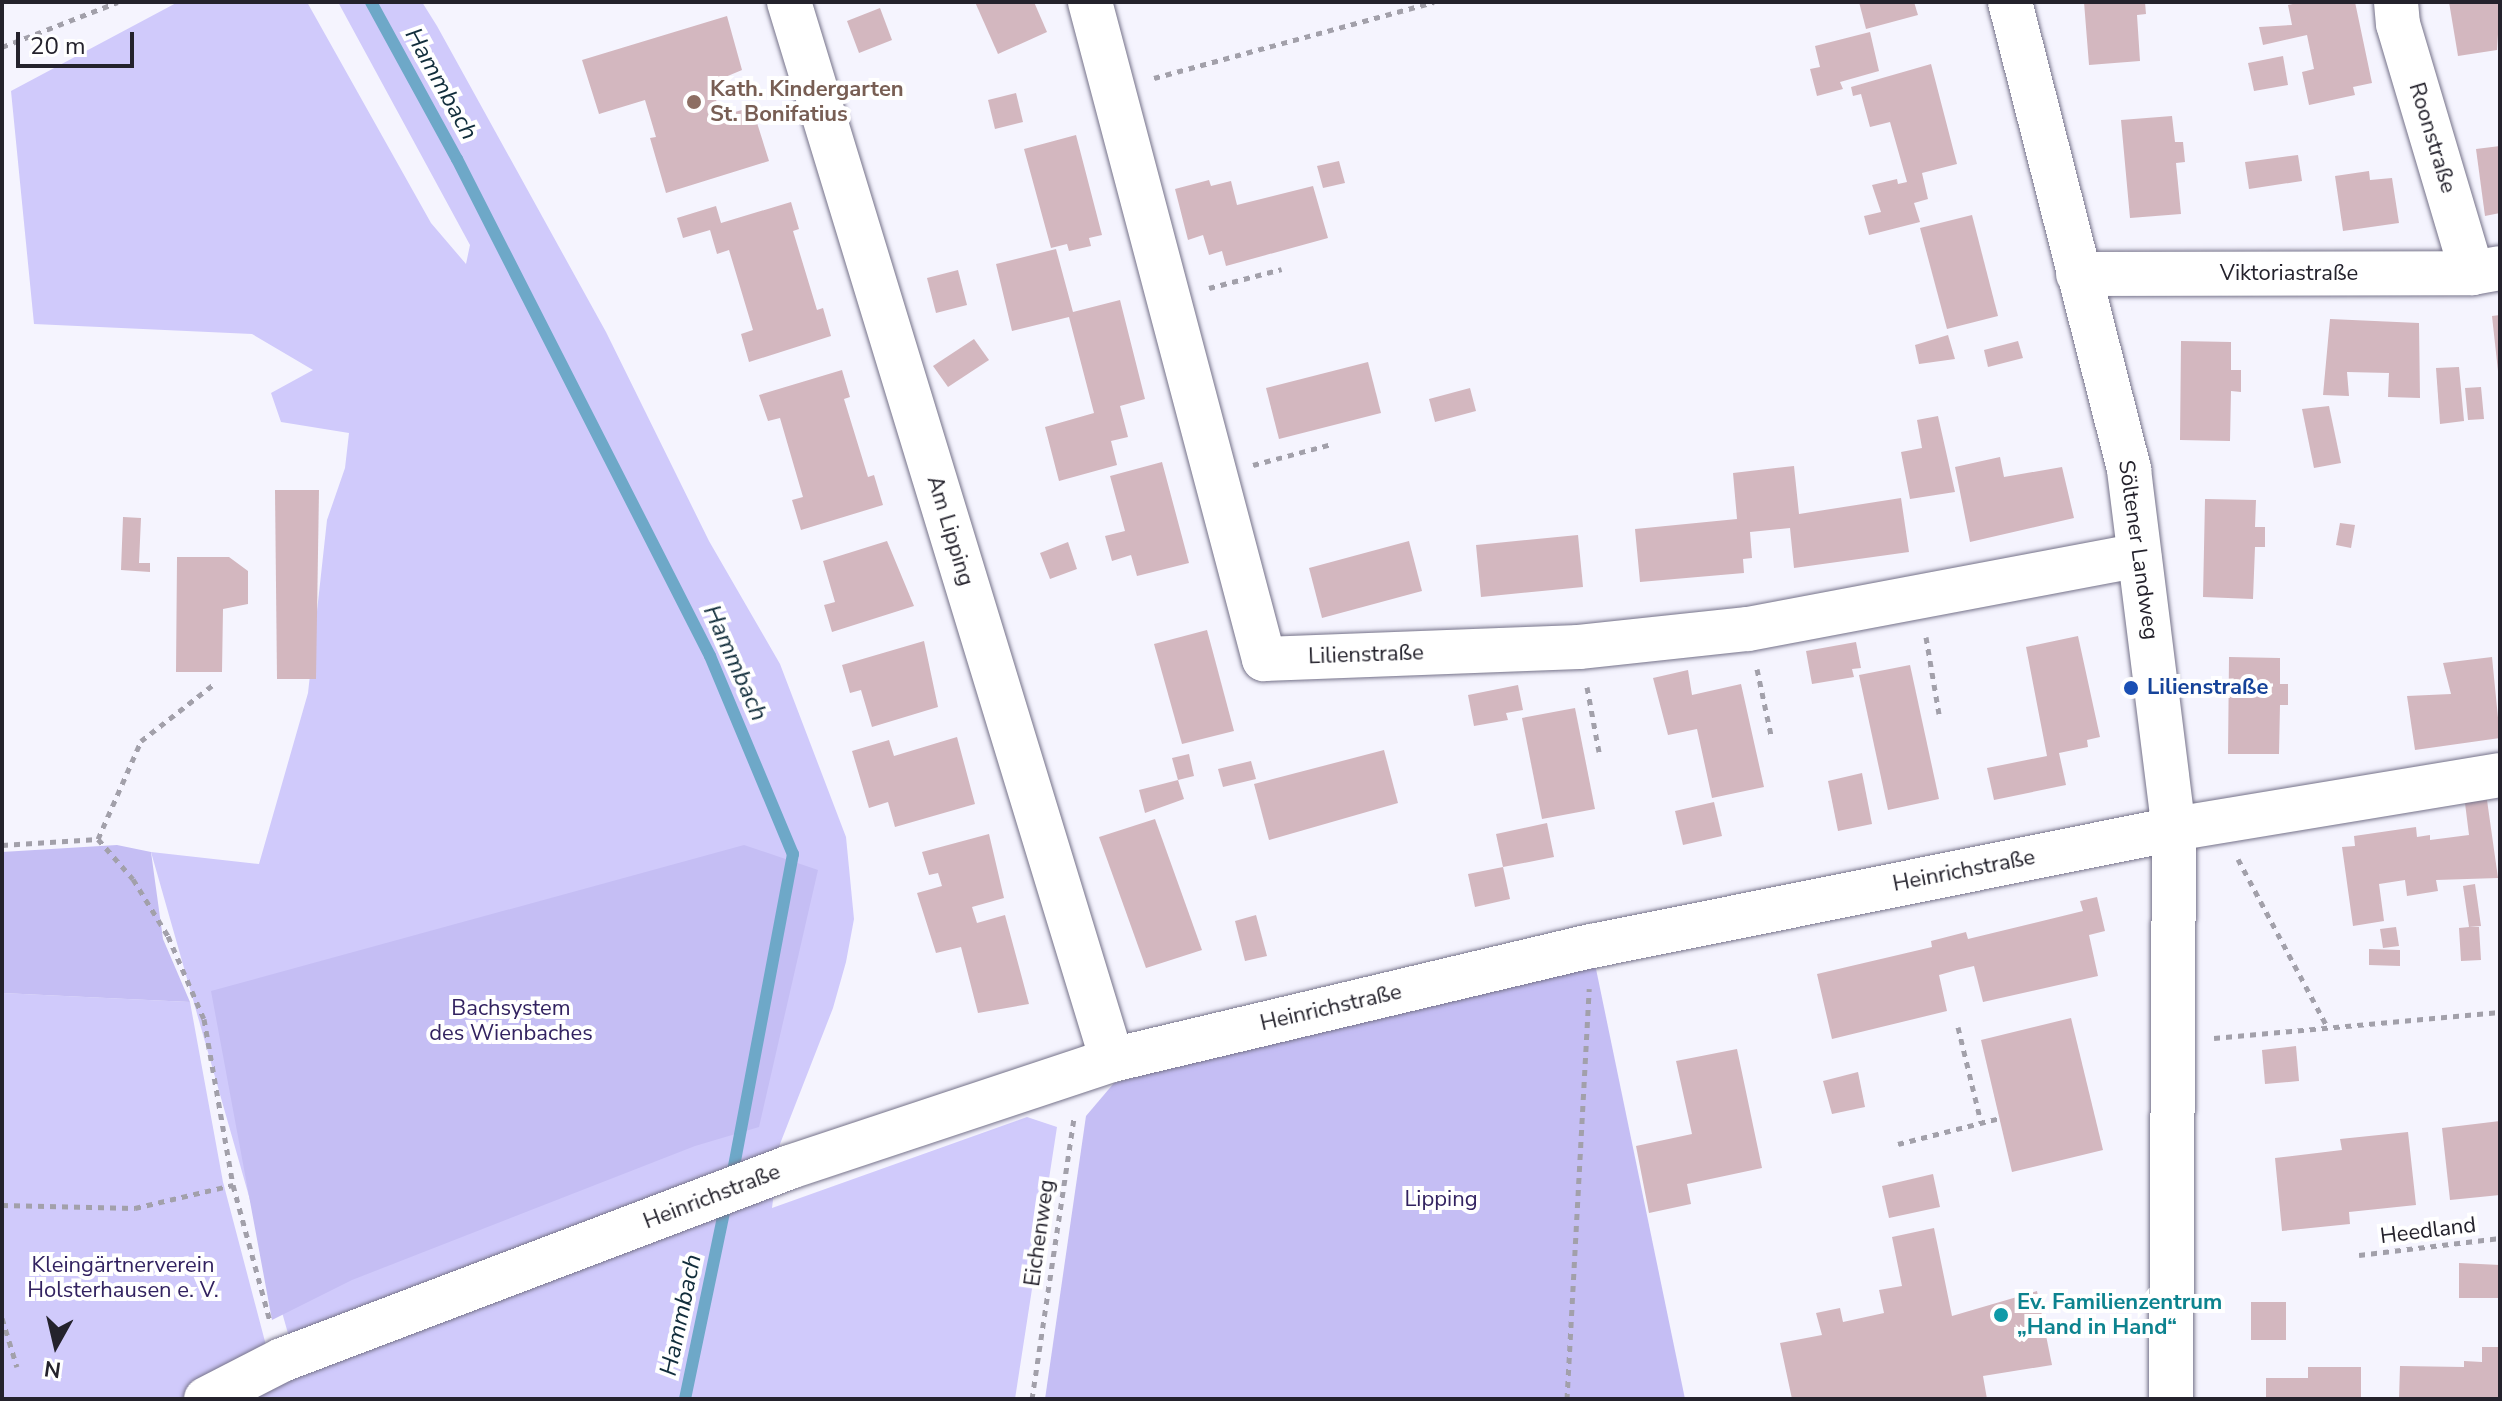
<!DOCTYPE html>
<html>
<head>
<meta charset="utf-8">
<style>
  body { margin:0 }
  #map { position:relative; width:2502px; height:1401px; overflow:hidden; background:#f5f4fe; font-family:"Nunito Sans",sans-serif }
  div>[style] { position:absolute }
  .green>* { inset:0; background:#d0cafb }
  .forest>* { inset:0; background:#c5bef4 }
  .stream>* { height:12px; margin:-6px; padding:0 6px; transform-origin:6px; border-radius:6px; background:#6ea8c8 }
  .building>* { inset:0; background:#d3b7bf }
  .path>* { height:5px; margin-top:-2.5px; transform-origin:0; background:repeating-linear-gradient(90deg,#a2a0aa 0 6px,transparent 0 12px) }
  .roads { filter:drop-shadow(0 0 2px #757289) drop-shadow(0 0 2px #757289) }
  .minor>* { height:44px; margin:-22px; padding:0 22px; transform-origin:22px; border-radius:22px; background:#fff }
  .dots>* { width:22px; height:22px; translate:-50% -50%; box-sizing:border-box; border:4px solid #fff; border-radius:50% }
  span { translate:-50% -50%; white-space:nowrap; text-align:center; line-height:1.15; -webkit-text-stroke:8px #fff; paint-order:stroke }
  .education-label { font-size:22px; color:#785e54; font-weight:700 }
  .left { translate:0 -50%; text-align:left }
  .street-label { font-size:22px; color:#24222c }
  .transit-label { font-size:22px; color:#164399; font-weight:700 }
  .park-label { font-size:22px; color:#322260 }
  .culture-label { font-size:22px; color:#0d838f; font-weight:700 }
  .water-label { font-size:24px; color:#112d3b; font-style:italic }
  .frame { position:absolute; inset:0; border:4px solid #24222c; pointer-events:none }
  .north { position:absolute; left:16px; top:1305px; width:80px; height:80px; -webkit-text-stroke:6px #fff; paint-order:stroke; rotate:188deg; font-size:22px; font-weight:700; line-height:32px; text-align:center; color:#24222c }
  .north::after { content:''; display:block; margin:auto; width:28px; height:36px; background:#24222c; clip-path:polygon(50% 0,100% 100%,50% 72%,0 100%) }
  .scale { position:absolute; left:16px; top:32px; width:118px; height:36px; box-sizing:border-box; border:4px solid #24222c; border-top:0; padding-left:10px; font-size:24px; line-height:28px; white-space:nowrap; color:#24222c; -webkit-text-stroke:6px #fff; paint-order:stroke }
</style>
</head>
<body>
<div id="map">
  <div class="green">
    <div style="clip-path:polygon(178px 2px,307px 2px,431px 223px,466px 264px,470px 245px,338px 2px,422px 2px,437px 26px,606px 332px,709px 541px,780px 664px,846px 837px,854px 919px,846px 962px,833px 1008px,780px 1144px,772px 1208px,1027px 1117px,1057px 1127px,1015px 1399px,244px 1399px,297px 1365px,151px 852px,259px 864px,308px 693px,327px 520px,345px 468px,349px 433px,281px 422px,271px 393px,313px 370px,252px 334px,34px 324px,11px 91px)"></div>
    <div style="clip-path:polygon(2px 993px,190px 1002px,223px 1182px,268px 1353px,179px 1399px,2px 1399px)"></div>
  </div>
  <div class="forest">
    <div style="clip-path:polygon(117px 845px,151px 852px,163px 939px,190px 1002px,2px 993px,2px 852px)"></div>
    <div style="clip-path:polygon(744px 845px,818px 870px,759px 1127px,695px 1146px,352px 1280px,272px 1320px,211px 991px)"></div>
    <div style="clip-path:polygon(1595px 964px,1685px 1399px,1045px 1399px,1086px 1116px,1114px 1083px,1459px 991px)"></div>
  </div>
  <div class="stream">
    <div style="left:371px;top:2px;width:179px;rotate:61.3deg"></div>
    <div style="left:457px;top:159px;width:558px;rotate:63.02deg"></div>
    <div style="left:710px;top:656px;width:215px;rotate:67.3deg"></div>
    <div style="left:793px;top:854px;width:333px;rotate:100.7deg"></div>
    <div style="left:685px;top:1399px;width:200px;rotate:-78.2deg"></div>
  </div>
  <div class="building">
    <div style="clip-path:polygon(975px 2px,1034px 2px,1047px 32px,998px 54px)"></div>
    <div style="clip-path:polygon(1859px 2px,1914px 2px,1918px 15px,1866px 29px)"></div>
    <div style="clip-path:polygon(2084px 2px,2145px 2px,2146px 14px,2137px 15px,2140px 61px,2089px 65px)"></div>
    <div style="clip-path:polygon(2302px 2px,2355px 2px,2372px 83px,2353px 87px,2355px 95px,2309px 105px,2302px 72px,2314px 69px,2307px 35px,2263px 45px,2259px 27px,2292px 25px,2288px 5px)"></div>
    <div style="clip-path:polygon(2449px 2px,2500px 2px,2497px 50px,2458px 56px)"></div>
    <div style="clip-path:polygon(880px 8px,892px 40px,859px 53px,847px 21px)"></div>
    <div style="clip-path:polygon(727px 16px,742px 70px,711px 83px,721px 116px,752px 107px,769px 161px,666px 193px,650px 138px,656px 137px,645px 100px,599px 114px,582px 60px)"></div>
    <div style="clip-path:polygon(1870px 32px,1879px 71px,1840px 82px,1843px 89px,1817px 96px,1810px 69px,1820px 67px,1815px 46px)"></div>
    <div style="clip-path:polygon(2283px 56px,2288px 85px,2254px 91px,2248px 63px)"></div>
    <div style="clip-path:polygon(1931px 64px,1957px 164px,1922px 173px,1928px 199px,1914px 203px,1920px 222px,1869px 235px,1864px 216px,1881px 212px,1872px 185px,1897px 179px,1898px 184px,1907px 182px,1890px 122px,1870px 127px,1861px 94px,1853px 96px,1851px 87px)"></div>
    <div style="clip-path:polygon(1016px 93px,1023px 122px,995px 129px,988px 100px)"></div>
    <div style="clip-path:polygon(2172px 116px,2175px 142px,2183px 142px,2185px 162px,2176px 163px,2181px 214px,2130px 218px,2121px 120px)"></div>
    <div style="clip-path:polygon(1076px 135px,1102px 235px,1089px 238px,1091px 246px,1069px 251px,1067px 244px,1051px 248px,1024px 149px)"></div>
    <div style="clip-path:polygon(2500px 146px,2500px 213px,2485px 216px,2476px 149px)"></div>
    <div style="clip-path:polygon(2298px 155px,2302px 181px,2249px 189px,2245px 162px)"></div>
    <div style="clip-path:polygon(1339px 161px,1345px 183px,1323px 188px,1317px 166px)"></div>
    <div style="clip-path:polygon(2369px 171px,2370px 180px,2392px 178px,2399px 223px,2343px 231px,2335px 176px)"></div>
    <div style="clip-path:polygon(1209px 180px,1211px 186px,1231px 181px,1237px 205px,1313px 186px,1328px 238px,1226px 266px,1222px 251px,1209px 255px,1203px 235px,1188px 240px,1175px 189px)"></div>
    <div style="clip-path:polygon(791px 202px,799px 229px,793px 231px,817px 310px,823px 308px,831px 336px,749px 362px,741px 334px,753px 330px,729px 250px,717px 254px,710px 230px,683px 238px,677px 218px,716px 206px,721px 223px)"></div>
    <div style="clip-path:polygon(1972px 215px,1998px 316px,1947px 329px,1920px 228px)"></div>
    <div style="clip-path:polygon(1056px 249px,1073px 312px,1120px 300px,1145px 399px,1120px 406px,1128px 437px,1111px 441px,1117px 465px,1059px 481px,1045px 427px,1094px 413px,1069px 317px,1012px 331px,996px 264px)"></div>
    <div style="clip-path:polygon(958px 270px,967px 305px,936px 313px,927px 278px)"></div>
    <div style="clip-path:polygon(2500px 315px,2500px 371px,2498px 371px,2492px 316px)"></div>
    <div style="clip-path:polygon(2330px 319px,2419px 323px,2420px 398px,2388px 397px,2389px 373px,2347px 372px,2349px 396px,2323px 395px)"></div>
    <div style="clip-path:polygon(1948px 335px,1955px 359px,1919px 364px,1915px 345px)"></div>
    <div style="clip-path:polygon(974px 339px,989px 360px,948px 387px,933px 366px)"></div>
    <div style="clip-path:polygon(2018px 341px,2023px 358px,1988px 367px,1984px 350px)"></div>
    <div style="clip-path:polygon(2181px 341px,2231px 342px,2231px 370px,2241px 370px,2241px 392px,2231px 391px,2230px 441px,2180px 440px)"></div>
    <div style="clip-path:polygon(1368px 362px,1381px 413px,1279px 439px,1266px 388px)"></div>
    <div style="clip-path:polygon(2459px 367px,2464px 421px,2440px 424px,2436px 368px)"></div>
    <div style="clip-path:polygon(842px 370px,850px 397px,844px 399px,868px 477px,874px 475px,883px 505px,801px 530px,792px 500px,803px 497px,780px 418px,768px 421px,759px 395px)"></div>
    <div style="clip-path:polygon(2481px 387px,2484px 419px,2468px 420px,2465px 388px)"></div>
    <div style="clip-path:polygon(1470px 388px,1476px 411px,1435px 422px,1429px 399px)"></div>
    <div style="clip-path:polygon(2329px 406px,2341px 463px,2314px 468px,2302px 409px)"></div>
    <div style="clip-path:polygon(1938px 416px,1955px 492px,1910px 499px,1901px 452px,1922px 448px,1917px 420px)"></div>
    <div style="clip-path:polygon(2000px 457px,2004px 477px,2062px 467px,2074px 518px,1970px 542px,1955px 467px)"></div>
    <div style="clip-path:polygon(1162px 462px,1189px 563px,1137px 576px,1131px 555px,1112px 561px,1105px 536px,1125px 531px,1110px 476px)"></div>
    <div style="clip-path:polygon(1794px 466px,1799px 514px,1901px 498px,1909px 552px,1794px 568px,1790px 528px,1750px 532px,1752px 558px,1743px 559px,1744px 573px,1640px 582px,1635px 529px,1737px 519px,1733px 473px)"></div>
    <div style="clip-path:polygon(275px 490px,319px 490px,316px 679px,277px 679px)"></div>
    <div style="clip-path:polygon(2205px 499px,2256px 500px,2255px 527px,2265px 527px,2265px 547px,2255px 547px,2253px 599px,2203px 597px)"></div>
    <div style="clip-path:polygon(123px 517px,141px 518px,139px 563px,150px 563px,150px 572px,121px 570px)"></div>
    <div style="clip-path:polygon(2340px 523px,2355px 525px,2351px 548px,2336px 545px)"></div>
    <div style="clip-path:polygon(1578px 535px,1583px 587px,1481px 597px,1476px 545px)"></div>
    <div style="clip-path:polygon(887px 541px,914px 606px,832px 632px,824px 605px,835px 602px,823px 561px)"></div>
    <div style="clip-path:polygon(1409px 541px,1422px 591px,1322px 618px,1309px 568px)"></div>
    <div style="clip-path:polygon(1068px 542px,1077px 569px,1050px 579px,1040px 553px)"></div>
    <div style="clip-path:polygon(177px 557px,229px 557px,248px 571px,248px 604px,223px 609px,222px 672px,176px 672px)"></div>
    <div style="clip-path:polygon(1207px 630px,1234px 731px,1182px 744px,1154px 644px)"></div>
    <div style="clip-path:polygon(2078px 636px,2100px 737px,2087px 740px,2088px 747px,2059px 753px,2066px 785px,1994px 800px,1987px 768px,2047px 756px,2026px 647px)"></div>
    <div style="clip-path:polygon(924px 641px,938px 707px,872px 727px,861px 690px,850px 693px,842px 665px)"></div>
    <div style="clip-path:polygon(1856px 642px,1861px 668px,1852px 669px,1854px 677px,1812px 684px,1806px 651px)"></div>
    <div style="clip-path:polygon(2229px 657px,2280px 658px,2280px 684px,2288px 684px,2288px 705px,2280px 705px,2279px 754px,2228px 754px)"></div>
    <div style="clip-path:polygon(2492px 657px,2500px 738px,2415px 750px,2407px 696px,2451px 694px,2443px 663px)"></div>
    <div style="clip-path:polygon(1910px 665px,1939px 799px,1888px 810px,1859px 675px)"></div>
    <div style="clip-path:polygon(1688px 670px,1692px 695px,1741px 684px,1764px 787px,1712px 798px,1697px 729px,1668px 735px,1653px 678px)"></div>
    <div style="clip-path:polygon(1518px 685px,1523px 710px,1506px 713px,1508px 720px,1474px 726px,1468px 695px)"></div>
    <div style="clip-path:polygon(1575px 708px,1595px 809px,1542px 819px,1522px 718px)"></div>
    <div style="clip-path:polygon(957px 737px,975px 804px,895px 827px,888px 802px,869px 808px,852px 751px,889px 740px,894px 756px)"></div>
    <div style="clip-path:polygon(1384px 750px,1398px 803px,1269px 840px,1254px 784px)"></div>
    <div style="clip-path:polygon(1189px 754px,1194px 776px,1178px 780px,1172px 758px)"></div>
    <div style="clip-path:polygon(1251px 761px,1256px 779px,1223px 787px,1218px 769px)"></div>
    <div style="clip-path:polygon(1862px 773px,1872px 824px,1838px 831px,1828px 781px)"></div>
    <div style="clip-path:polygon(1178px 780px,1184px 799px,1145px 813px,1139px 790px)"></div>
    <div style="clip-path:polygon(2487px 800px,2498px 878px,2436px 880px,2438px 891px,2407px 896px,2405px 880px,2379px 884px,2384px 921px,2353px 926px,2342px 847px,2355px 846px,2354px 836px,2416px 827px,2417px 837px,2430px 835px,2430px 840px,2469px 835px,2465px 803px)"></div>
    <div style="clip-path:polygon(1714px 802px,1722px 836px,1683px 845px,1675px 811px)"></div>
    <div style="clip-path:polygon(1155px 819px,1202px 950px,1146px 968px,1099px 837px)"></div>
    <div style="clip-path:polygon(1547px 823px,1554px 857px,1503px 867px,1496px 834px)"></div>
    <div style="clip-path:polygon(989px 834px,1004px 898px,972px 907px,977px 923px,1005px 915px,1029px 1004px,978px 1013px,961px 947px,936px 953px,917px 893px,942px 886px,938px 873px,929px 875px,922px 852px)"></div>
    <div style="clip-path:polygon(1503px 867px,1510px 899px,1475px 907px,1468px 874px)"></div>
    <div style="clip-path:polygon(2475px 884px,2481px 926px,2469px 927px,2479px 927px,2481px 960px,2461px 961px,2459px 928px,2469px 927px,2463px 886px)"></div>
    <div style="clip-path:polygon(2097px 897px,2105px 931px,2089px 935px,2098px 976px,1983px 1002px,1974px 966px,1957px 970px,1939px 975px,1947px 1011px,1832px 1039px,1817px 974px,1932px 947px,1931px 941px,1966px 932px,1968px 939px,2083px 911px,2080px 901px)"></div>
    <div style="clip-path:polygon(1256px 915px,1267px 956px,1245px 961px,1235px 921px)"></div>
    <div style="clip-path:polygon(2396px 927px,2399px 946px,2383px 948px,2380px 929px)"></div>
    <div style="clip-path:polygon(2369px 949px,2400px 950px,2400px 966px,2369px 965px)"></div>
    <div style="clip-path:polygon(2071px 1018px,2103px 1150px,2012px 1172px,1981px 1040px)"></div>
    <div style="clip-path:polygon(2296px 1046px,2299px 1081px,2265px 1084px,2262px 1050px)"></div>
    <div style="clip-path:polygon(1737px 1049px,1762px 1168px,1687px 1184px,1691px 1204px,1649px 1213px,1636px 1146px,1692px 1134px,1676px 1061px)"></div>
    <div style="clip-path:polygon(1858px 1072px,1865px 1107px,1832px 1114px,1823px 1081px)"></div>
    <div style="clip-path:polygon(2500px 1121px,2500px 1195px,2450px 1200px,2442px 1128px)"></div>
    <div style="clip-path:polygon(2408px 1132px,2416px 1205px,2349px 1212px,2350px 1224px,2282px 1231px,2275px 1158px,2342px 1150px,2340px 1139px)"></div>
    <div style="clip-path:polygon(1933px 1174px,1940px 1207px,1889px 1218px,1882px 1186px)"></div>
    <div style="clip-path:polygon(1934px 1228px,1952px 1316px,2037px 1291px,2052px 1365px,1983px 1376px,1987px 1399px,1792px 1399px,1780px 1343px,1822px 1335px,1816px 1313px,1840px 1308px,1843px 1322px,1884px 1313px,1879px 1290px,1902px 1286px,1892px 1237px)"></div>
    <div style="clip-path:polygon(2459px 1263px,2500px 1265px,2500px 1298px,2459px 1298px)"></div>
    <div style="clip-path:polygon(2251px 1302px,2286px 1302px,2286px 1340px,2251px 1340px)"></div>
    <div style="clip-path:polygon(2482px 1347px,2500px 1347px,2500px 1399px,2399px 1399px,2400px 1366px,2464px 1367px,2464px 1361px,2482px 1362px)"></div>
    <div style="clip-path:polygon(2308px 1367px,2361px 1367px,2361px 1399px,2266px 1399px,2266px 1378px,2308px 1378px)"></div>
  </div>
  <div class="path">
    <div style="left:2px;top:47px;width:124px;rotate:-21.2deg"></div>
    <div style="left:1154px;top:78px;width:290px;rotate:-15.2deg"></div>
    <div style="left:1209px;top:288px;width:75px;rotate:-14.6deg"></div>
    <div style="left:1253px;top:465px;width:82px;rotate:-14.9deg"></div>
    <div style="left:1926px;top:637px;width:78px;rotate:80.4deg"></div>
    <div style="left:1757px;top:669px;width:67px;rotate:78deg"></div>
    <div style="left:1587px;top:687px;width:66px;rotate:79.5deg"></div>
    <div style="left:98px;top:839px;width:107px;rotate:-66.3deg"></div>
    <div style="left:141px;top:741px;width:93px;rotate:-38deg"></div>
    <div style="left:2px;top:845px;width:96px;rotate:-3.6deg"></div>
    <div style="left:98px;top:839px;width:53px;rotate:48.8deg"></div>
    <div style="left:133px;top:879px;width:67px;rotate:58.4deg"></div>
    <div style="left:168px;top:936px;width:90px;rotate:66.6deg"></div>
    <div style="left:204px;top:1019px;width:169px;rotate:80.1deg"></div>
    <div style="left:233px;top:1185px;width:141px;rotate:74.8deg"></div>
    <div style="left:2238px;top:859px;width:191px;rotate:62deg"></div>
    <div style="left:1958px;top:1027px;width:98px;rotate:76.4deg"></div>
    <div style="left:2214px;top:1038px;width:287px;rotate:-5.2deg"></div>
    <div style="left:1898px;top:1144px;width:105px;rotate:-14.3deg"></div>
    <div style="left:2px;top:1205px;width:133px;rotate:1.3deg"></div>
    <div style="left:135px;top:1208px;width:101px;rotate:-13.2deg"></div>
    <div style="left:2359px;top:1255px;width:142px;rotate:-6.9deg"></div>
    <div style="left:2px;top:1318px;width:51px;rotate:73deg"></div>
    <div style="left:1032px;top:1399px;width:285px;rotate:-81.5deg"></div>
    <div style="left:1567px;top:1399px;width:411px;rotate:-86.9deg"></div>
  </div>
  <div class="roads">
    <div class="minor">
      <div style="left:789px;top:2px;width:1106px;rotate:73.02deg"></div>
      <div style="left:1090px;top:2px;width:680px;rotate:75.17deg"></div>
      <div style="left:1264px;top:659px;width:315px;rotate:-2.2deg"></div>
      <div style="left:1579px;top:647px;width:170px;rotate:-6.1deg"></div>
      <div style="left:1748px;top:629px;width:398px;rotate:-10.7deg"></div>
      <div style="left:2010px;top:2px;width:483px;rotate:75.7deg"></div>
      <div style="left:2129px;top:470px;width:362px;rotate:82.9deg"></div>
      <div style="left:2174px;top:829px;width:570px;rotate:90.3deg"></div>
      <div style="left:2396px;top:2px;width:22px;rotate:85deg"></div>
      <div style="left:2398px;top:24px;width:260px;rotate:73.4deg"></div>
      <div style="left:2078px;top:274px;width:394px;rotate:-0.1deg"></div>
      <div style="left:2472px;top:273px;width:28px;rotate:-10deg"></div>
      <div style="left:206px;top:1399px;width:85px;rotate:-27.2deg"></div>
      <div style="left:282px;top:1360px;width:543px;rotate:-20.8deg"></div>
      <div style="left:790px;top:1167px;width:339px;rotate:-18.4deg"></div>
      <div style="left:1112px;top:1060px;width:493px;rotate:-13.4deg"></div>
      <div style="left:1592px;top:946px;width:594px;rotate:-11.37deg"></div>
      <div style="left:2174px;top:829px;width:330px;rotate:-9.4deg"></div>
    </div>
  </div>
  <div class="dots">
    <div style="left:694px;top:102px;background:#8d6e63"></div>
    <div style="left:2131px;top:688px;background:#1a4fb4"></div>
    <div style="left:2001px;top:1315px;background:#0f9aa8"></div>
  </div>
  <div class="education-label">
    <span class="left" style="left:710px;top:102px">Kath. Kindergarten<br>St. Bonifatius</span>
  </div>
  <div class="street-label">
    <span style="left:2432px;top:138px;rotate:73deg">Roonstraße</span>
    <span style="left:2289px;top:274px">Viktoriastraße</span>
    <span style="left:950px;top:531px;rotate:73deg">Am Lipping</span>
    <span style="left:2138px;top:550px;rotate:82deg">Söltener Landweg</span>
    <span style="left:1366px;top:655px;rotate:-2deg">Lilienstraße</span>
    <span style="left:1964px;top:871px;rotate:-11deg">Heinrichstraße</span>
    <span style="left:1331px;top:1008px;rotate:-13deg">Heinrichstraße</span>
    <span style="left:712px;top:1197px;rotate:-21deg">Heinrichstraße</span>
    <span style="left:2428px;top:1231px;rotate:-7deg">Heedland</span>
    <span style="left:1040px;top:1233px;rotate:-82deg">Eichenweg</span>
  </div>
  <div class="transit-label">
    <span class="left" style="left:2147px;top:688px">Lilienstraße</span>
  </div>
  <div class="park-label">
    <span style="left:511px;top:1021px">Bachsystem<br>des Wienbaches</span>
    <span style="left:1441px;top:1200px">Lipping</span>
    <span style="left:123px;top:1278px">Kleingärtnerverein<br>Holsterhausen e. V.</span>
  </div>
  <div class="culture-label">
    <span class="left" style="left:2017px;top:1315px">Ev. Familienzentrum<br>„Hand in Hand“</span>
  </div>
  <div class="water-label">
    <span style="left:441px;top:84px;rotate:61deg">Hammbach</span>
    <span style="left:735px;top:663px;rotate:66deg">Hammbach</span>
    <span style="left:681px;top:1315px;rotate:-78deg">Hammbach</span>
  </div>
  <div class="frame"></div>
  <div class="north">N</div>
  <div class="scale">20 m</div>
</div>
</body>
</html>
